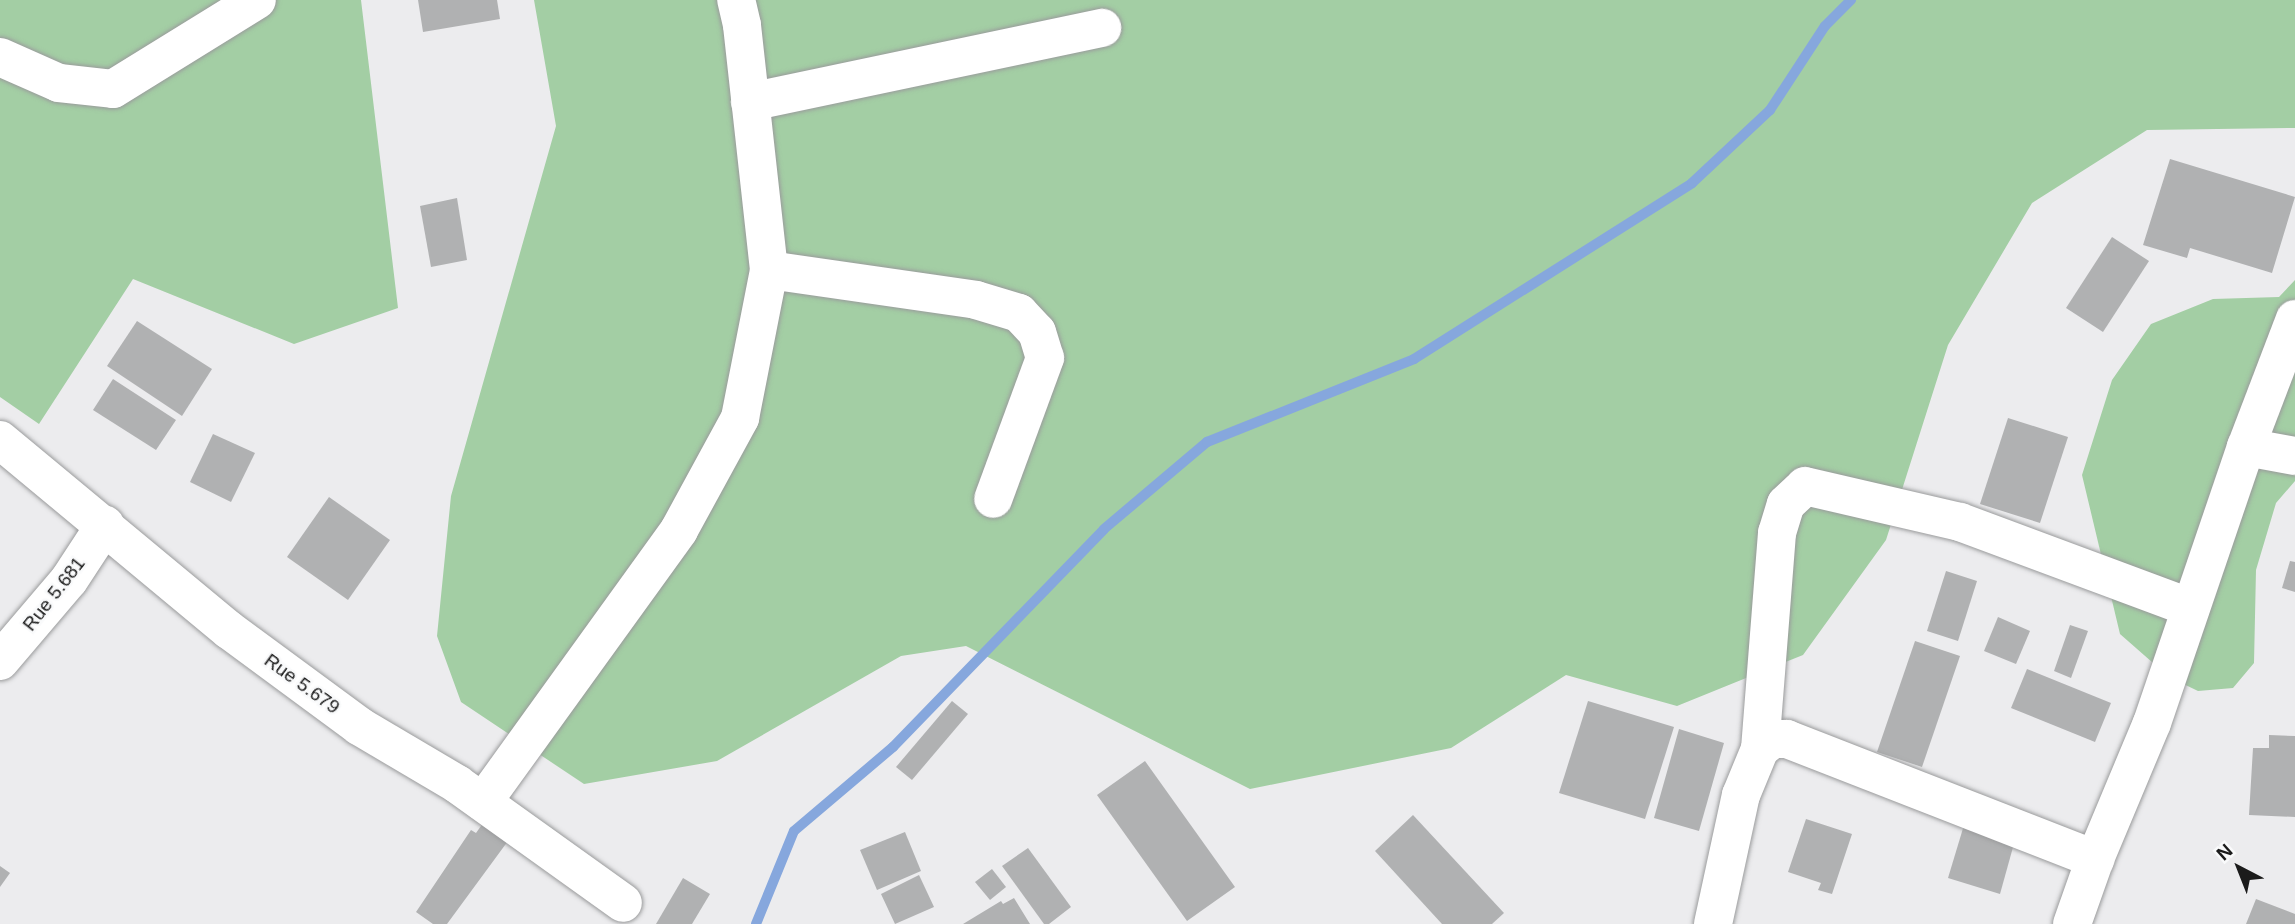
<!DOCTYPE html>
<html>
<head>
<meta charset="utf-8">
<style>
  body { margin:0 }
  #map { position:relative; width:2295px; height:924px; overflow:hidden; background:#ececee; font-family:Arial,sans-serif }
  div>[style] { position:absolute }
  .green>* { inset:0; background:#a3cea4 }
  .stream>* { height:10px; margin:-5px; padding:0 5px; transform-origin:5px; border-radius:5px; background:#86a7dd }
  .building>* { inset:0; background:#b0b1b2 }
  .roads { filter:drop-shadow(0 0 2px #9a9b9c) drop-shadow(0 0 2px #9a9b9c) }
  .minor>* { height:38px; margin:-19px; padding:0 19px; transform-origin:19px; border-radius:19px; background:#fff }
  span { translate:-50% -50%; white-space:nowrap; text-align:center; line-height:1.15; -webkit-text-stroke:5px #f9fafb; paint-order:stroke }
  .street-label { font-size:19px; color:#1b1b1b }
  .north { position:absolute; left:2204px; top:833px; width:70px; height:70px; -webkit-text-stroke:5px #f9fafb; paint-order:stroke; rotate:318deg; font-size:19px; font-weight:700; line-height:28px; text-align:center; color:#1b1b1b }
  .north::after { content:''; display:block; margin:auto; width:24px; height:32px; background:#1b1b1b; clip-path:polygon(50% 0,100% 100%,50% 72%,0 100%) }
</style>
</head>
<body>
<div id="map">
  <div class="green">
    <div style="clip-path:polygon(0 0,361px 0,398px 308px,294px 344px,133px 279px,39px 424px,0 397px)"></div>
    <div style="clip-path:polygon(534px 0,2295px 0,2295px 128px,2147px 130px,2032px 203px,1948px 345px,1886px 540px,1803px 655px,1677px 706px,1566px 675px,1451px 748px,1250px 789px,966px 646px,901px 656px,717px 761px,584px 784px,461px 702px,437px 636px,451px 496px,556px 126px)"></div>
    <div style="clip-path:polygon(2295px 280px,2295px 481px,2276px 503px,2256px 570px,2254px 663px,2233px 688px,2198px 691px,2169px 677px,2120px 634px,2082px 475px,2112px 380px,2151px 324px,2213px 299px,2279px 297px)"></div>
  </div>
  <div class="stream">
    <div style="left:756px;top:924px;width:100px;rotate:-67.8deg"></div>
    <div style="left:794px;top:831px;width:130px;rotate:-40.3deg"></div>
    <div style="left:893px;top:747px;width:303px;rotate:-45.9deg"></div>
    <div style="left:1104px;top:529px;width:135px;rotate:-40.2deg"></div>
    <div style="left:1207px;top:442px;width:223px;rotate:-21.8deg"></div>
    <div style="left:1414px;top:359px;width:329px;rotate:-32.3deg"></div>
    <div style="left:1692px;top:183px;width:107px;rotate:-43.1deg"></div>
    <div style="left:1770px;top:110px;width:100px;rotate:-56.8deg"></div>
    <div style="left:1825px;top:26px;width:37px;rotate:-45deg"></div>
  </div>
  <div class="building">
    <div style="clip-path:polygon(418px 0,497px 0,500px 19px,423px 32px)"></div>
    <div style="clip-path:polygon(2170px 159px,2295px 197px,2272px 273px,2190px 248px,2187px 258px,2143px 245px)"></div>
    <div style="clip-path:polygon(457px 198px,467px 260px,431px 267px,420px 206px)"></div>
    <div style="clip-path:polygon(2112px 237px,2149px 261px,2103px 332px,2066px 308px)"></div>
    <div style="clip-path:polygon(137px 321px,212px 369px,182px 416px,107px 366px)"></div>
    <div style="clip-path:polygon(113px 379px,176px 420px,156px 450px,93px 410px)"></div>
    <div style="clip-path:polygon(2008px 418px,2068px 437px,2040px 523px,1980px 504px)"></div>
    <div style="clip-path:polygon(213px 434px,255px 453px,231px 502px,190px 482px)"></div>
    <div style="clip-path:polygon(329px 497px,390px 540px,348px 600px,287px 557px)"></div>
    <div style="clip-path:polygon(2290px 561px,2295px 562px,2295px 592px,2282px 588px)"></div>
    <div style="clip-path:polygon(1946px 571px,1977px 581px,1958px 641px,1927px 631px)"></div>
    <div style="clip-path:polygon(1998px 617px,2030px 631px,2016px 664px,1984px 651px)"></div>
    <div style="clip-path:polygon(2070px 625px,2088px 631px,2071px 678px,2054px 671px)"></div>
    <div style="clip-path:polygon(1915px 641px,1960px 656px,1922px 767px,1877px 752px)"></div>
    <div style="clip-path:polygon(2027px 669px,2111px 703px,2095px 742px,2011px 708px)"></div>
    <div style="clip-path:polygon(952px 701px,968px 714px,912px 780px,896px 767px)"></div>
    <div style="clip-path:polygon(1588px 701px,1674px 727px,1645px 819px,1559px 793px)"></div>
    <div style="clip-path:polygon(1679px 729px,1724px 743px,1699px 831px,1654px 818px)"></div>
    <div style="clip-path:polygon(2269px 735px,2295px 736px,2295px 817px,2249px 815px,2253px 748px,2269px 748px)"></div>
    <div style="clip-path:polygon(1145px 761px,1235px 887px,1187px 921px,1097px 795px)"></div>
    <div style="clip-path:polygon(491px 812px,516px 830px,447px 924px,433px 924px,416px 912px,471px 830px,476px 833px)"></div>
    <div style="clip-path:polygon(1413px 815px,1504px 913px,1492px 924px,1442px 924px,1375px 851px)"></div>
    <div style="clip-path:polygon(1806px 819px,1852px 834px,1832px 894px,1818px 890px,1821px 883px,1788px 872px)"></div>
    <div style="clip-path:polygon(1964px 825px,2015px 840px,2000px 894px,1948px 878px)"></div>
    <div style="clip-path:polygon(905px 832px,921px 871px,877px 890px,860px 850px)"></div>
    <div style="clip-path:polygon(1028px 848px,1071px 907px,1049px 924px,1044px 924px,1002px 866px)"></div>
    <div style="clip-path:polygon(0 866px,10px 873px,0 887px)"></div>
    <div style="clip-path:polygon(992px 869px,1006px 887px,990px 900px,975px 882px)"></div>
    <div style="clip-path:polygon(919px 875px,934px 907px,895px 924px,881px 894px)"></div>
    <div style="clip-path:polygon(683px 878px,710px 894px,692px 924px,656px 924px)"></div>
    <div style="clip-path:polygon(1014px 898px,1030px 924px,963px 924px,1001px 901px,1003px 904px)"></div>
    <div style="clip-path:polygon(2256px 899px,2295px 914px,2295px 924px,2246px 924px)"></div>
  </div>
  <div class="roads">
    <div class="minor">
      <div style="left:0;top:57px;width:64px;rotate:23.8deg"></div>
      <div style="left:59px;top:83px;width:54px;rotate:6.3deg"></div>
      <div style="left:113px;top:89px;width:169px;rotate:-31.7deg"></div>
      <div style="left:750px;top:102px;width:360px;rotate:-11.9deg"></div>
      <div style="left:769px;top:270px;width:209px;rotate:8.2deg"></div>
      <div style="left:976px;top:300px;width:45px;rotate:16.8deg"></div>
      <div style="left:1019px;top:313px;width:26px;rotate:47deg"></div>
      <div style="left:1037px;top:332px;width:27px;rotate:73deg"></div>
      <div style="left:1045px;top:358px;width:150px;rotate:110.2deg"></div>
      <div style="left:0;top:440px;width:298px;rotate:39.7deg"></div>
      <div style="left:229px;top:630px;width:162px;rotate:36.4deg"></div>
      <div style="left:359px;top:726px;width:114px;rotate:30.6deg"></div>
      <div style="left:457px;top:784px;width:204px;rotate:35.6deg"></div>
      <div style="left:2246px;top:447px;width:137px;rotate:-69.1deg"></div>
      <div style="left:0;top:661px;width:106px;rotate:-49.6deg"></div>
      <div style="left:69px;top:580px;width:66px;rotate:-56.8deg"></div>
      <div style="left:1760px;top:749px;width:217px;rotate:-85.5deg"></div>
      <div style="left:1777px;top:533px;width:30px;rotate:-73deg"></div>
      <div style="left:1786px;top:504px;width:26px;rotate:-43deg"></div>
      <div style="left:1805px;top:486px;width:159px;rotate:13.1deg"></div>
      <div style="left:1960px;top:522px;width:246px;rotate:20.4deg"></div>
      <div style="left:483px;top:802px;width:335px;rotate:-54.2deg"></div>
      <div style="left:679px;top:530px;width:128px;rotate:-61.4deg"></div>
      <div style="left:740px;top:418px;width:151px;rotate:-78.9deg"></div>
      <div style="left:769px;top:270px;width:246px;rotate:-96.3deg"></div>
      <div style="left:742px;top:25px;width:26px;rotate:-103deg"></div>
      <div style="left:1713px;top:924px;width:132px;rotate:-77.8deg"></div>
      <div style="left:1741px;top:795px;width:50px;rotate:-67.6deg"></div>
      <div style="left:1760px;top:749px;width:16px;rotate:-38deg"></div>
      <div style="left:1773px;top:739px;width:14px"></div>
      <div style="left:1787px;top:739px;width:331px;rotate:21.3deg"></div>
      <div style="left:2072px;top:924px;width:69px;rotate:-70.5deg"></div>
      <div style="left:2095px;top:859px;width:147px;rotate:-67.3deg"></div>
      <div style="left:2152px;top:723px;width:292px;rotate:-71.2deg"></div>
      <div style="left:2246px;top:447px;width:50px;rotate:10.4deg"></div>
    </div>
  </div>
  <div class="street-label">
    <span style="left:54px;top:594px;rotate:-52deg">Rue 5.681</span>
    <span style="left:302px;top:684px;rotate:36deg">Rue 5.679</span>
  </div>
  <div class="north">N</div>
</div>
</body>
</html>
